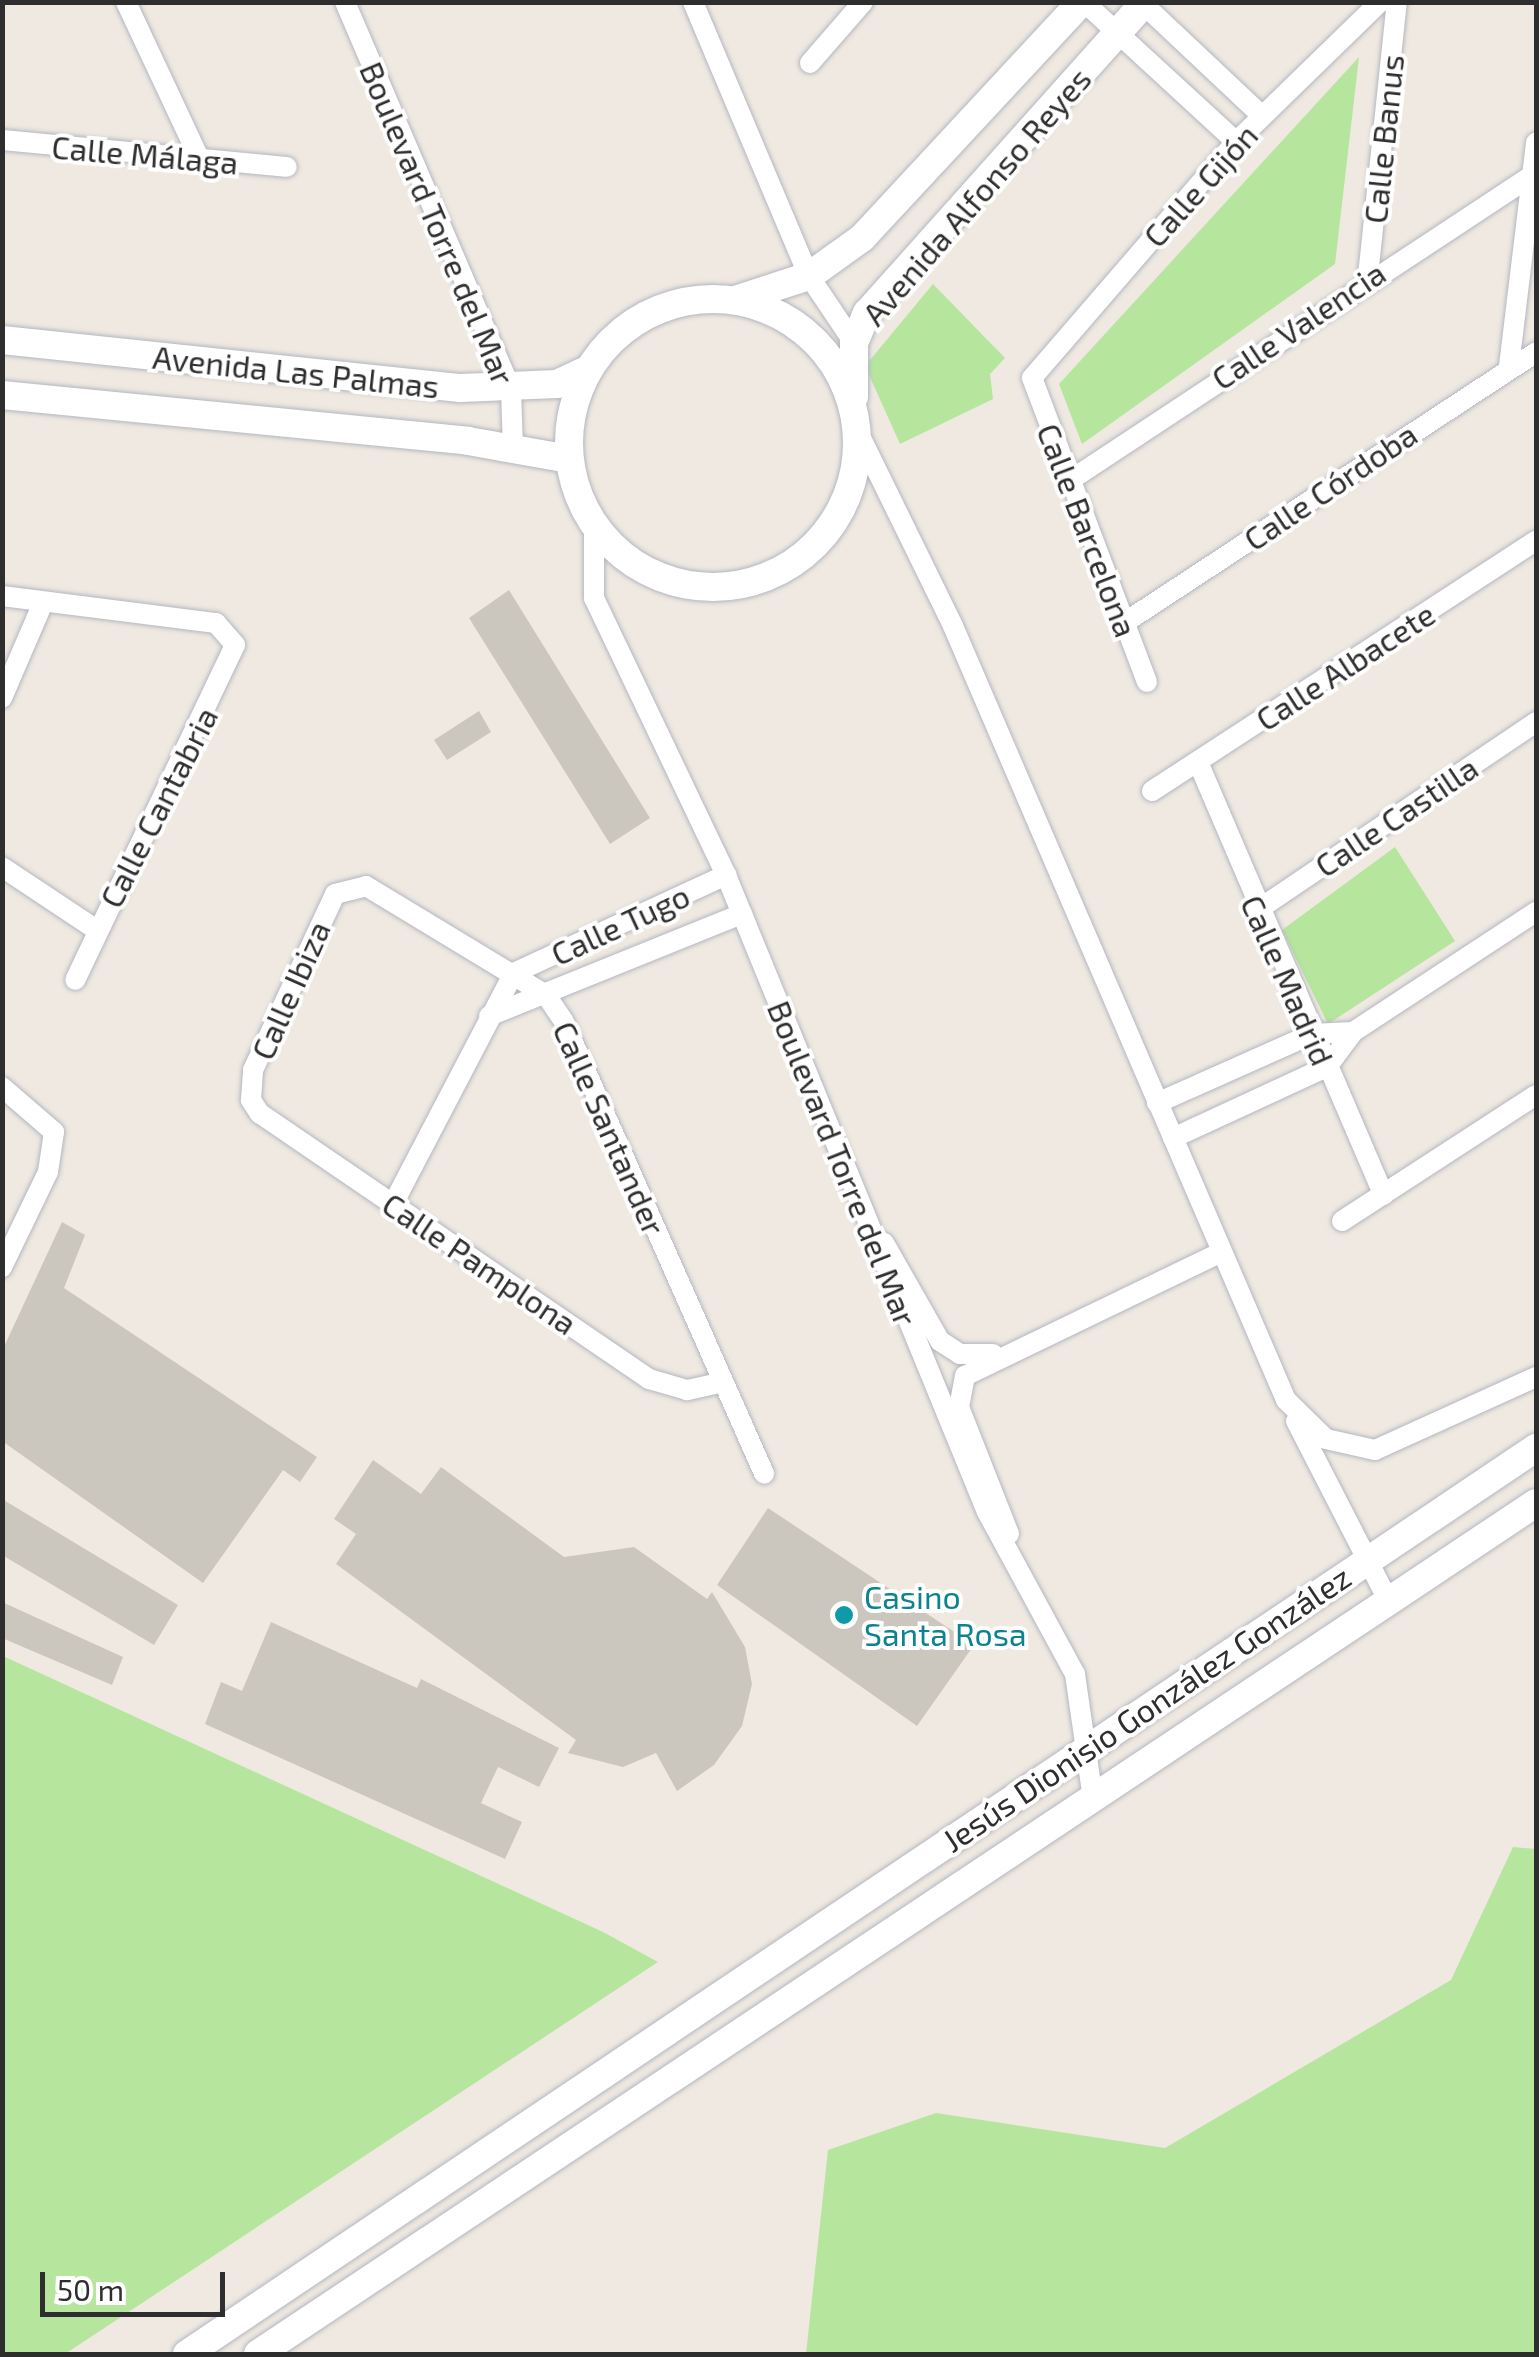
<!DOCTYPE html>
<html>
<head>
<meta charset="utf-8">
<style>
  body { margin:0 }
  #map { position:relative; width:1539px; height:2357px; overflow:hidden; background:#efe9e1; font-family:"Exo 2",sans-serif }
  div>[style] { position:absolute }
  .green>* { inset:0; background:#b6e59e }
  .building>* { inset:0; background:#cbc7bf }
  .roads { filter:drop-shadow(0 0 2px #b4b7c1) drop-shadow(0 0 2px #b4b7c1) }
  .street>* { height:20px; margin:-10px; padding:0 10px; transform-origin:10px; border-radius:10px; background:#fff }
  .secondary>* { height:28px; margin:-14px; padding:0 14px; transform-origin:14px; border-radius:14px; background:#fff }
  .secondary>.ring { margin:-14px; padding:0; box-sizing:content-box; background:none; border:28px solid #fff; border-radius:50% }
  .dots>* { width:28px; height:28px; translate:-50% -50%; box-sizing:border-box; border:5px solid #fff; border-radius:50% }
  span { translate:-50% -50%; white-space:nowrap; text-align:center; line-height:1.15; -webkit-text-stroke:8px #fff; paint-order:stroke }
  .street-label { font-size:32px; color:#2e2e2e }
  .culture-label { font-size:32px; color:#0d838f }
  .left { translate:0 -50%; text-align:left }
  .frame { position:absolute; inset:0; border:5px solid #2e2e2e; pointer-events:none }
  .scale { position:absolute; left:40px; top:2272px; width:185px; height:45px; box-sizing:border-box; border:5px solid #2e2e2e; border-top:0; padding-left:12px; font-size:30px; line-height:35px; white-space:nowrap; color:#2e2e2e; -webkit-text-stroke:8px #fff; paint-order:stroke }
</style>
</head>
<body>
<div id="map">
  <div class="green">
    <div style="clip-path:polygon(1359px 57px,1335px 264px,1082px 444px,1059px 384px)"></div>
    <div style="clip-path:polygon(933px 284px,1005px 358px,990px 374px,993px 399px,900px 444px,865px 366px)"></div>
    <div style="clip-path:polygon(1395px 847px,1455px 941px,1328px 1024px,1282px 930px)"></div>
    <div style="clip-path:polygon(3px 1656px,603px 1932px,658px 1962px,65px 2354px,3px 2354px)"></div>
    <div style="clip-path:polygon(1513px 1847px,1536px 1849px,1536px 2354px,806px 2354px,828px 2150px,936px 2113px,1165px 2148px,1451px 1980px)"></div>
  </div>
  <div class="building">
    <div style="clip-path:polygon(509px 590px,650px 818px,610px 844px,469px 618px)"></div>
    <div style="clip-path:polygon(479px 711px,491px 732px,447px 760px,434px 740px)"></div>
    <div style="clip-path:polygon(62px 1222px,85px 1235px,64px 1288px,317px 1457px,300px 1482px,283px 1470px,203px 1583px,2px 1441px,2px 1351px)"></div>
    <div style="clip-path:polygon(373px 1460px,421px 1494px,441px 1467px,564px 1557px,634px 1547px,707px 1599px,712px 1592px,745px 1647px,752px 1684px,742px 1726px,714px 1765px,677px 1791px,656px 1753px,623px 1767px,568px 1753px,576px 1740px,336px 1564px,356px 1534px,334px 1519px)"></div>
    <div style="clip-path:polygon(2px 1499px,178px 1605px,154px 1645px,2px 1555px)"></div>
    <div style="clip-path:polygon(768px 1508px,974px 1645px,917px 1726px,717px 1585px)"></div>
    <div style="clip-path:polygon(2px 1602px,123px 1657px,112px 1685px,2px 1638px)"></div>
    <div style="clip-path:polygon(271px 1622px,417px 1688px,421px 1679px,559px 1748px,539px 1787px,498px 1767px,481px 1803px,522px 1822px,505px 1859px,205px 1724px,221px 1682px,242px 1691px)"></div>
  </div>
  <div class="roads">
    <div class="street">
      <div style="left:126px;top:2px;width:174px;rotate:64.9deg"></div>
      <div style="left:345px;top:2px;width:421px;rotate:66.8deg"></div>
      <div style="left:511px;top:389px;width:59px;rotate:88.1deg"></div>
      <div style="left:693px;top:2px;width:298px;rotate:67.1deg"></div>
      <div style="left:809px;top:276px;width:81px;rotate:56.1deg"></div>
      <div style="left:1084px;top:2px;width:207px;rotate:42.6deg"></div>
      <div style="left:1141px;top:2px;width:166px;rotate:43.3deg"></div>
      <div style="left:810px;top:63px;width:81px;rotate:-49deg"></div>
      <div style="left:2px;top:140px;width:286px;rotate:5.4deg"></div>
      <div style="left:1368px;top:276px;width:276px;rotate:-84deg"></div>
      <div style="left:1509px;top:366px;width:225px;rotate:-83.1deg"></div>
      <div style="left:858px;top:432px;width:216px;rotate:63.9deg"></div>
      <div style="left:953px;top:626px;width:843px;rotate:66.72deg"></div>
      <div style="left:1286px;top:1400px;width:56px;rotate:44.3deg"></div>
      <div style="left:1326px;top:1439px;width:50px;rotate:12.7deg"></div>
      <div style="left:1375px;top:1450px;width:177px;rotate:-24.4deg"></div>
      <div style="left:1069px;top:481px;width:554px;rotate:-33.43deg"></div>
      <div style="left:594px;top:526px;width:72px;rotate:90deg"></div>
      <div style="left:594px;top:598px;width:307px;rotate:64.5deg"></div>
      <div style="left:726px;top:875px;width:688px;rotate:67.72deg"></div>
      <div style="left:987px;top:1512px;width:184px;rotate:61.5deg"></div>
      <div style="left:1075px;top:1674px;width:126px;rotate:81.8deg"></div>
      <div style="left:2px;top:596px;width:216px;rotate:7.2deg"></div>
      <div style="left:216px;top:623px;width:29px;rotate:49deg"></div>
      <div style="left:235px;top:645px;width:371px;rotate:115.5deg"></div>
      <div style="left:1124px;top:623px;width:493px;rotate:-33.3deg"></div>
      <div style="left:1147px;top:682px;width:325px;rotate:-110.7deg"></div>
      <div style="left:1032px;top:378px;width:312px;rotate:-49.2deg"></div>
      <div style="left:1236px;top:142px;width:201px;rotate:-44.2deg"></div>
      <div style="left:2px;top:698px;width:103px;rotate:-66.7deg"></div>
      <div style="left:1198px;top:762px;width:471px;rotate:66.8deg"></div>
      <div style="left:1152px;top:791px;width:458px;rotate:-33.1deg"></div>
      <div style="left:2px;top:867px;width:114px;rotate:33.6deg"></div>
      <div style="left:1256px;top:911px;width:338px;rotate:-34deg"></div>
      <div style="left:489px;top:1016px;width:273px;rotate:-22deg"></div>
      <div style="left:2px;top:1087px;width:69px;rotate:40.9deg"></div>
      <div style="left:54px;top:1132px;width:40px;rotate:98.5deg"></div>
      <div style="left:48px;top:1172px;width:106px;rotate:115.8deg"></div>
      <div style="left:1157px;top:1103px;width:170px;rotate:-24deg"></div>
      <div style="left:1312px;top:1034px;width:41px;rotate:-2.8deg"></div>
      <div style="left:1173px;top:1138px;width:170px;rotate:-24.8deg"></div>
      <div style="left:1327px;top:1067px;width:44px;rotate:-53.4deg"></div>
      <div style="left:1353px;top:1032px;width:219px;rotate:-33.3deg"></div>
      <div style="left:393px;top:1204px;width:261px;rotate:-62.4deg"></div>
      <div style="left:514px;top:973px;width:234px;rotate:-24.8deg"></div>
      <div style="left:1342px;top:1221px;width:231px;rotate:-33deg"></div>
      <div style="left:884px;top:1243px;width:113px;rotate:60.3deg"></div>
      <div style="left:940px;top:1341px;width:24px;rotate:33deg"></div>
      <div style="left:960px;top:1354px;width:33px"></div>
      <div style="left:723px;top:1382px;width:37px;rotate:167deg"></div>
      <div style="left:687px;top:1390px;width:40px;rotate:-164deg"></div>
      <div style="left:649px;top:1379px;width:471px;rotate:-145.7deg"></div>
      <div style="left:260px;top:1114px;width:17px;rotate:-123deg"></div>
      <div style="left:251px;top:1100px;width:30px;rotate:-86deg"></div>
      <div style="left:253px;top:1070px;width:194px;rotate:-65deg"></div>
      <div style="left:335px;top:894px;width:32px;rotate:-14deg"></div>
      <div style="left:366px;top:886px;width:210px;rotate:31.2deg"></div>
      <div style="left:546px;top:995px;width:32px;rotate:56deg"></div>
      <div style="left:564px;top:1022px;width:494px;rotate:66.1deg"></div>
      <div style="left:1296px;top:1421px;width:203px;rotate:62.8deg"></div>
      <div style="left:1009px;top:1534px;width:136px;rotate:-111.5deg"></div>
      <div style="left:959px;top:1407px;width:32px;rotate:-79deg"></div>
      <div style="left:965px;top:1376px;width:283px;rotate:-25.8deg"></div>
    </div>
    <div class="secondary">
      <div class="ring" style="left:569px;top:299px;width:260px;height:260px"></div>
      <div style="left:735px;top:300px;width:78px;rotate:-18deg"></div>
      <div style="left:809px;top:276px;width:65px;rotate:-35.6deg"></div>
      <div style="left:862px;top:238px;width:322px;rotate:-47.1deg"></div>
      <div style="left:2px;top:340px;width:461px;rotate:6deg"></div>
      <div style="left:460px;top:388px;width:97px;rotate:-2.4deg"></div>
      <div style="left:557px;top:384px;width:33px;rotate:-25deg"></div>
      <div style="left:2px;top:395px;width:468px;rotate:5.6deg"></div>
      <div style="left:468px;top:441px;width:103px;rotate:10.1deg"></div>
      <div style="left:854px;top:397px;width:54px;rotate:-90deg"></div>
      <div style="left:854px;top:343px;width:33px;rotate:-67deg"></div>
      <div style="left:867px;top:313px;width:417px;rotate:-48.2deg"></div>
      <div style="left:187px;top:2354px;width:1625px;rotate:-33.89deg"></div>
      <div style="left:258px;top:2354px;width:1535px;rotate:-33.66deg"></div>
    </div>
  </div>
  <div class="dots">
    <div style="left:844px;top:1615px;background:#0f9aa8"></div>
  </div>
  <div class="street-label">
    <span style="left:1383px;top:139px;rotate:-84deg">Calle Banus</span>
    <span style="left:145px;top:154px;rotate:5deg">Calle Málaga</span>
    <span style="left:1200px;top:185px;rotate:-48deg">Calle Gijón</span>
    <span style="left:976px;top:196px;rotate:-49deg">Avenida Alfonso Reyes</span>
    <span style="left:438px;top:223px;rotate:67deg">Boulevard Torre del Mar</span>
    <span style="left:1298px;top:325px;rotate:-34deg">Calle Valencia</span>
    <span style="left:296px;top:371px;rotate:6deg">Avenida Las Palmas</span>
    <span style="left:1330px;top:486px;rotate:-34deg">Calle Córdoba</span>
    <span style="left:1088px;top:530px;rotate:69deg">Calle Barcelona</span>
    <span style="left:1345px;top:666px;rotate:-33deg">Calle Albacete</span>
    <span style="left:158px;top:807px;rotate:-63deg">Calle Cantabria</span>
    <span style="left:1396px;top:816px;rotate:-34deg">Calle Castilla</span>
    <span style="left:620px;top:924px;rotate:-25deg">Calle Tugo</span>
    <span style="left:1288px;top:980px;rotate:66deg">Calle Madrid</span>
    <span style="left:290px;top:990px;rotate:-66deg">Calle Ibiza</span>
    <span style="left:610px;top:1128px;rotate:66deg">Calle Santander</span>
    <span style="left:843px;top:1163px;rotate:68deg">Boulevard Torre del Mar</span>
    <span style="left:480px;top:1263px;rotate:34deg">Calle Pamplona</span>
    <span style="left:1146px;top:1708px;rotate:-34deg">Jesús Dionisio González González</span>
  </div>
  <div class="culture-label">
    <span class="left" style="left:864px;top:1615px">Casino<br>Santa Rosa</span>
  </div>
  <div class="frame"></div>
  <div class="scale">50 m</div>
</div>
</body>
</html>
